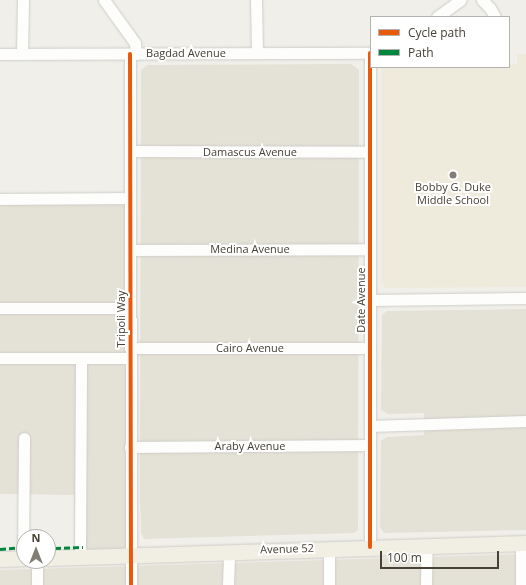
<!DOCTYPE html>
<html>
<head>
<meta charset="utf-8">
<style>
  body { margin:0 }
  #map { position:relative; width:526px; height:585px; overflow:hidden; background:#f0efea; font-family:"Open Sans",sans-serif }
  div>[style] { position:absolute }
  .residential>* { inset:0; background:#e4e1d7 }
  .education>* { inset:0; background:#eeeadc }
  .roads { filter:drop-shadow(0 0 1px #cecdc7) drop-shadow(0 0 1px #cecdc7) }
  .minor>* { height:11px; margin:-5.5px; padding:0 5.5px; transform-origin:5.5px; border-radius:5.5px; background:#fdfdfc }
  .major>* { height:15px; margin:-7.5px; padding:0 7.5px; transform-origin:7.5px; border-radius:7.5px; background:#f1eee4 }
  .quiet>* { height:3px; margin-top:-1.5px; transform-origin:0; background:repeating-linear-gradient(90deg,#00873e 0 6px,transparent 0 9px) }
  .cycleway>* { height:4px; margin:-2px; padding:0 2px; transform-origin:2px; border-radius:2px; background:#e8590c }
  .dots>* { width:11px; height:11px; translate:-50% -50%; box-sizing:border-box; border:2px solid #fff; border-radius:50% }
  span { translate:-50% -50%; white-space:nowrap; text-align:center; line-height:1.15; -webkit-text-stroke:4px #fff; paint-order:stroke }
  .street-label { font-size:11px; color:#474136 }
  .poi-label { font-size:11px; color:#474136 }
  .legend { position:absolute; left:370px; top:16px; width:140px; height:52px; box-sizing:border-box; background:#fff; border:1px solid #b5b3af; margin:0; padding:5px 7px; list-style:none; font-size:12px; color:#474136 }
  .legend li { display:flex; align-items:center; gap:8px; height:20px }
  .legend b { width:20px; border:1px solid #b5b3af }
  .north { position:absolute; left:16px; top:529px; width:40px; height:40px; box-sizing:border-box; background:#fff; border:1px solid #b5b3af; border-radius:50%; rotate:0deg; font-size:11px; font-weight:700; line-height:16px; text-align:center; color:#474136 }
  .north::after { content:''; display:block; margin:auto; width:14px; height:18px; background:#827e75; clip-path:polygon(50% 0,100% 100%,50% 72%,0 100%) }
  .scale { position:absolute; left:380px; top:551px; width:119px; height:18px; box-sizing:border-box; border:2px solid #474136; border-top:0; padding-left:5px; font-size:12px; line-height:14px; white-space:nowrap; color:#474136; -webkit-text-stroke:3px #fff; paint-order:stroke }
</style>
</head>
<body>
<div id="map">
  <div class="residential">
    <div style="clip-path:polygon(351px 64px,359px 70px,358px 530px,353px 533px,144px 539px,141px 533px,140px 496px,141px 70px,147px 65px)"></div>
    <div style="clip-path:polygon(0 200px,128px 200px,128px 305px,0 306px)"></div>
    <div style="clip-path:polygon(526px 309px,526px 530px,384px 533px,380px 527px,381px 441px,387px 437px,424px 435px,424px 413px,388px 414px,381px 410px,382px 315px,387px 311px)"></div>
    <div style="clip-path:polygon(0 310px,128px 310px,128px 554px,76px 555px,74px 495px,0 494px)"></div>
    <div style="clip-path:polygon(526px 554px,526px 585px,0 585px,0 570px)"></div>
  </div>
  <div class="education">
    <div style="clip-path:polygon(517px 54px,526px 54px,526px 287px,386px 288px,381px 282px,381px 67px,509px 67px,509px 64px,517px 64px)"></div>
  </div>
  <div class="roads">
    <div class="minor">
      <div style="left:104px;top:0;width:53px;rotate:54.2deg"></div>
      <div style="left:135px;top:43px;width:11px;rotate:85deg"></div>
      <div style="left:256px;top:0;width:53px;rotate:88.9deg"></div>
      <div style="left:482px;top:0;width:11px;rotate:45deg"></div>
      <div style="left:490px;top:8px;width:10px;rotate:61deg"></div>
      <div style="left:437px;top:17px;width:29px;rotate:-36deg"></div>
      <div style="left:370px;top:53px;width:494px;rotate:90deg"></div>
      <div style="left:0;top:54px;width:371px;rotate:-0.2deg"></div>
      <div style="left:22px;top:54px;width:54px;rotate:-88.9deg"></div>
      <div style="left:130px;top:54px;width:531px;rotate:89.89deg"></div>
      <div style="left:130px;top:151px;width:240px;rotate:0.2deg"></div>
      <div style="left:0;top:199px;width:130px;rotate:-0.4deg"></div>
      <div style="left:130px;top:250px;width:240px;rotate:-0.2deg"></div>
      <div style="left:370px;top:300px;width:156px;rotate:-0.7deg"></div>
      <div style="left:0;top:308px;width:130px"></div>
      <div style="left:130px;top:348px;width:240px"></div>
      <div style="left:0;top:358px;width:130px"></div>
      <div style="left:370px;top:426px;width:156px;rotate:-1.8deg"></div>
      <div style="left:130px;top:447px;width:240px;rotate:-0.5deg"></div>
      <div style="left:80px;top:557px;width:199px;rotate:-89.7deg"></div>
      <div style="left:23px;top:558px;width:120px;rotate:-89.5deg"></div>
      <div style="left:37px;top:585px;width:24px;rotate:-90deg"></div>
      <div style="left:228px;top:585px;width:34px;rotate:-88deg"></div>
      <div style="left:329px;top:585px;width:37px;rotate:-90deg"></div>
      <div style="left:426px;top:585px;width:39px;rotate:-89deg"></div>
      <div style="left:521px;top:585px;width:42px;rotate:-90deg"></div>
    </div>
    <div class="major">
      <div style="left:48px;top:558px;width:478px;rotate:-1.8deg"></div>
      <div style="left:0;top:559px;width:24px;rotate:-2deg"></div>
    </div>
  </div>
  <div class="quiet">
    <div style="left:48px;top:545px;width:8px;rotate:23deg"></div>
    <div style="left:55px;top:548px;width:28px;rotate:-2deg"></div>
    <div style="left:0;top:549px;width:24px;rotate:-5deg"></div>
  </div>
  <div class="cycleway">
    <div style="left:370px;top:53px;width:494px;rotate:90deg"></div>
    <div style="left:130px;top:54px;width:531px;rotate:89.89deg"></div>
  </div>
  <div class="dots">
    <div style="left:453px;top:175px;background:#827e75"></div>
  </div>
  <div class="street-label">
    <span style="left:186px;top:53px">Bagdad Avenue</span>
    <span style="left:250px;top:152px">Damascus Avenue</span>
    <span style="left:250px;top:249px">Medina Avenue</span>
    <span style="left:361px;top:300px;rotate:-90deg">Date Avenue</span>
    <span style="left:121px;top:319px;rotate:-90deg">Tripoli Way</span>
    <span style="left:250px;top:348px">Cairo Avenue</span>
    <span style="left:250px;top:446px">Araby Avenue</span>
    <span style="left:287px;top:549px;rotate:-2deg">Avenue 52</span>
  </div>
  <div class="poi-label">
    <span style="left:453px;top:194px">Bobby G. Duke<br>Middle School</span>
  </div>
  <ul class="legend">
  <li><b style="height:5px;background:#e8590c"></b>Cycle path</li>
  <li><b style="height:5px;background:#00873e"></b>Path</li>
  </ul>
  <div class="north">N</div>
  <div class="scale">100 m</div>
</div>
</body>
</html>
